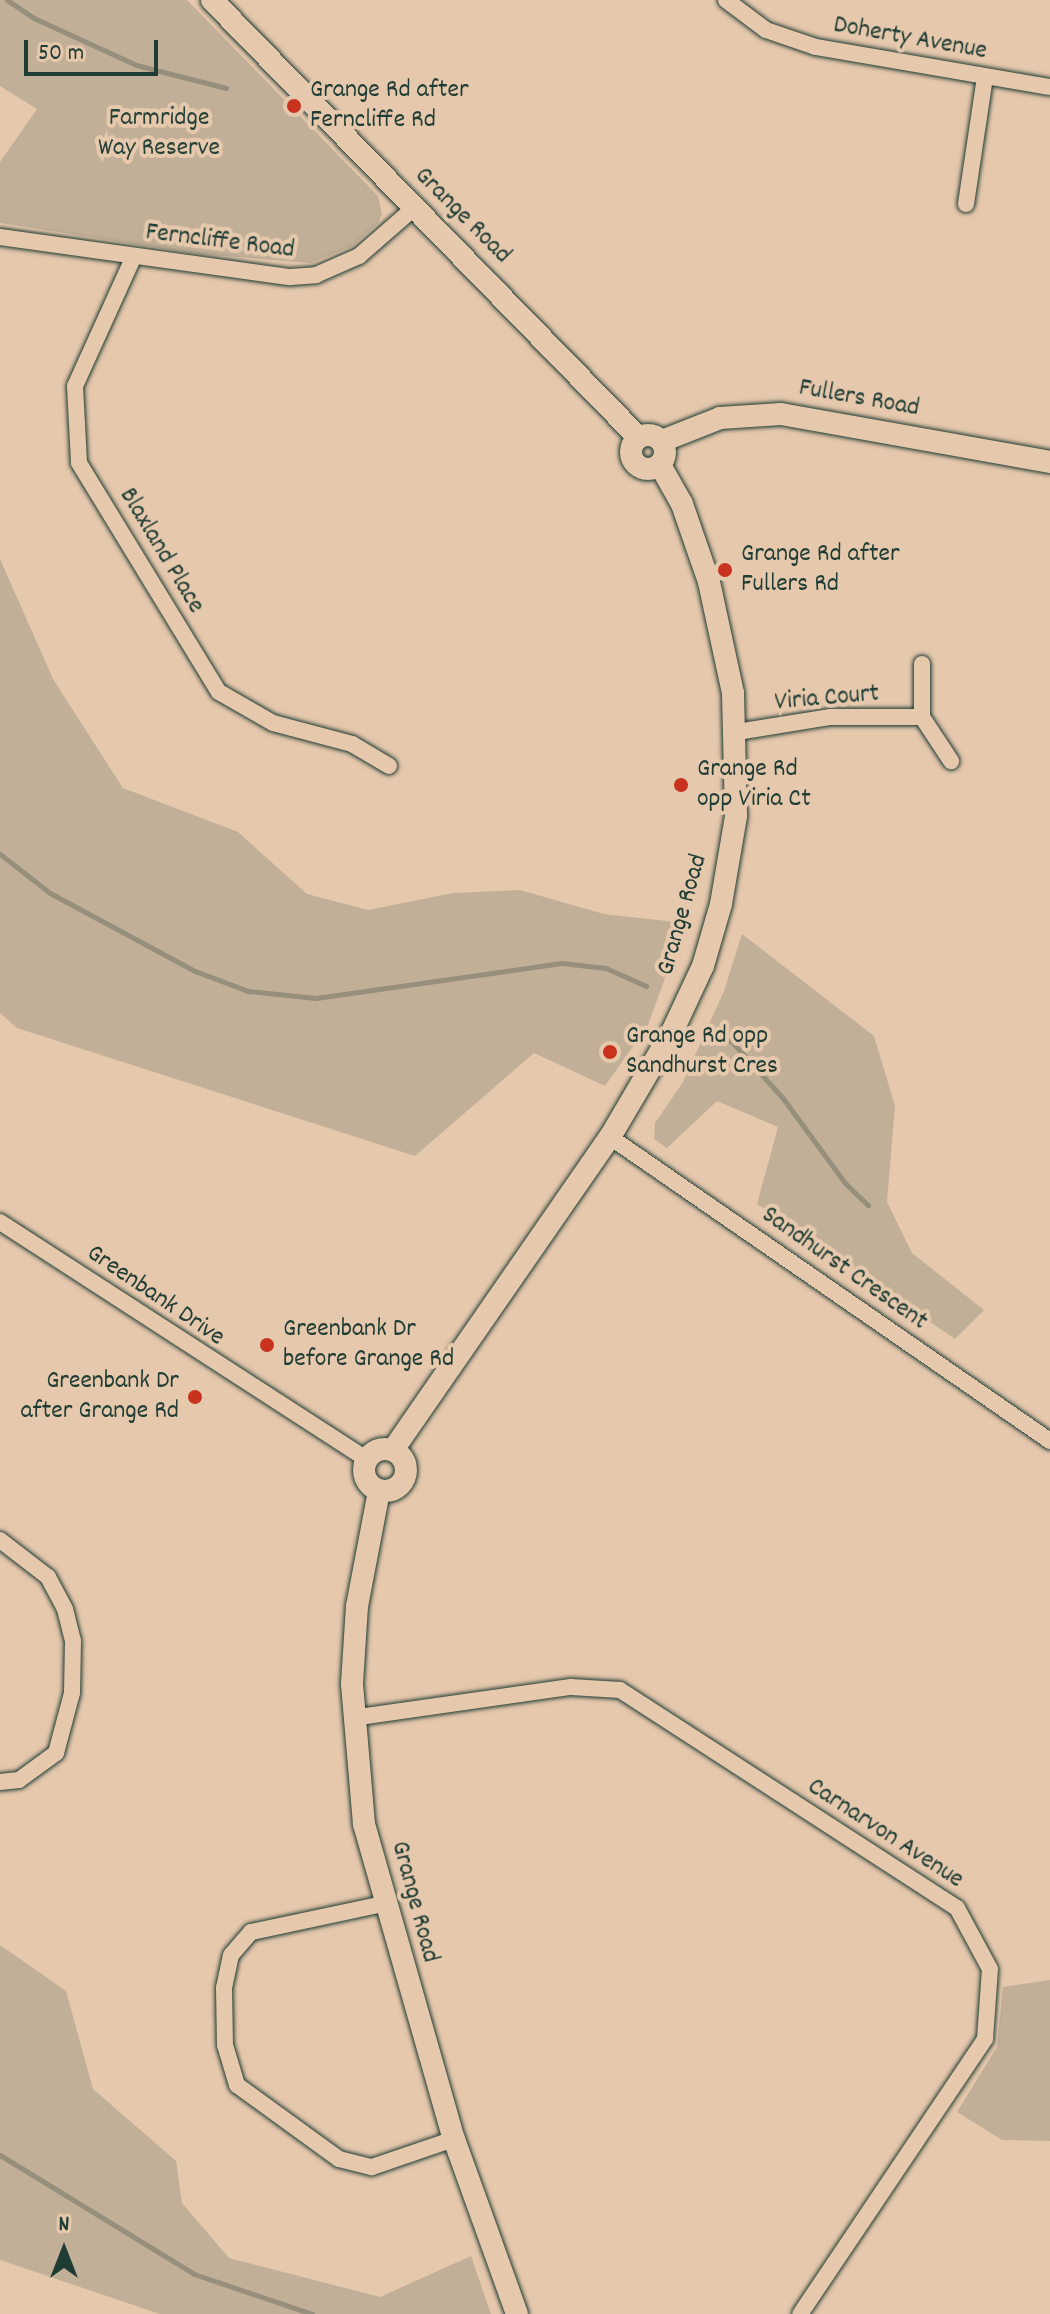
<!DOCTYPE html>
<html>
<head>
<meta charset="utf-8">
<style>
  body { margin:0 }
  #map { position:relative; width:1050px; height:2314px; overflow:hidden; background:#e6c8ad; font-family:Dekko,sans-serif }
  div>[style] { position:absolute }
  .green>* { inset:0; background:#c2af97 }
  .stream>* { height:5px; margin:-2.5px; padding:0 2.5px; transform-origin:2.5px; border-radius:2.5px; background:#958f7c }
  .roads { filter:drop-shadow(0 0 2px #1f3d34) drop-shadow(0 0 2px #1f3d34) }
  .street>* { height:16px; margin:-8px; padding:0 8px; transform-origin:8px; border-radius:8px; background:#e6c8ad }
  .secondary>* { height:22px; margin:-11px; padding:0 11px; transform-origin:11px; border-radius:11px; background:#e6c8ad }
  .secondary>.ring { margin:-11px; padding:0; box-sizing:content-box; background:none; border:22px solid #e6c8ad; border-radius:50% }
  .dots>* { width:22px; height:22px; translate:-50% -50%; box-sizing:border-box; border:4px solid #e6c8ad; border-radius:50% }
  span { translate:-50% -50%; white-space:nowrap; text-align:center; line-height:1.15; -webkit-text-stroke:8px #e6c8ad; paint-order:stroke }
  .street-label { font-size:26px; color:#1f3d34 }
  .poi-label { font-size:26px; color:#1f3d34 }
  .left { translate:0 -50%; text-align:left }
  .right { translate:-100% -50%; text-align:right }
  .park-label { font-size:26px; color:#274339 }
  .north { position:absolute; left:24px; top:2210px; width:80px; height:80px; -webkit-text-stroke:6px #e6c8ad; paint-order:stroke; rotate:0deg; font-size:22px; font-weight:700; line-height:32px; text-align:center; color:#1f3d34 }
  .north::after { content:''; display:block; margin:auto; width:28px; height:36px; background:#1f3d34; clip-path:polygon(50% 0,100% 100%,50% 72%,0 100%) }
  .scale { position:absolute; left:24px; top:40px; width:134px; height:36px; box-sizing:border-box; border:4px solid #1f3d34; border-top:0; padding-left:10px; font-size:24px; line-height:28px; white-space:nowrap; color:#1f3d34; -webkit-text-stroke:6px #e6c8ad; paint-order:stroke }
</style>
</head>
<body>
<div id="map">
  <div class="green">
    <div style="clip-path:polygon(0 0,187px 0,378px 196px,382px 214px,378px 223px,352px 246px,311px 263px,198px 254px,0 223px,0 162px,37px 109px,0 86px)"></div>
    <div style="clip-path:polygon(0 559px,53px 679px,123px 788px,238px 832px,307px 894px,368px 910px,453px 893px,520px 890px,604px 914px,685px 923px,648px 1025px,605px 1086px,534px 1053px,415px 1156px,17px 1028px,0 1013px)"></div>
    <div style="clip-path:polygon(742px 934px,874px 1036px,895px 1106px,887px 1202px,912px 1253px,984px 1310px,955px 1339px,757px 1204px,778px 1127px,717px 1101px,667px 1148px,654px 1139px,655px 1123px,683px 1082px,724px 991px)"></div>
    <div style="clip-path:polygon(0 1945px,66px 1991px,93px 2089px,176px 2161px,182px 2203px,229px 2258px,380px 2297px,471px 2256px,491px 2314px,160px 2314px,0 2260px)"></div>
    <div style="clip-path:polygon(1050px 1980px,1050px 2141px,1002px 2140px,957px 2112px,997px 2047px,1003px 1987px)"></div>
  </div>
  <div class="stream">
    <div style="left:7px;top:0;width:32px;rotate:34deg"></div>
    <div style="left:34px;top:18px;width:112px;rotate:24.7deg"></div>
    <div style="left:136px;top:65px;width:93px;rotate:14.3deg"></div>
    <div style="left:0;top:854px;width:63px;rotate:38deg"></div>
    <div style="left:50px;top:893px;width:165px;rotate:28.3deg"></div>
    <div style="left:195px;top:971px;width:57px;rotate:20.7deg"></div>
    <div style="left:248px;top:991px;width:68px;rotate:5.9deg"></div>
    <div style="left:316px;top:998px;width:248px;rotate:-8.1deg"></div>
    <div style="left:562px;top:963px;width:44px;rotate:6.5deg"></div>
    <div style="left:606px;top:968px;width:44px;rotate:24.2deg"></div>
    <div style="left:709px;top:1026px;width:27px;rotate:34deg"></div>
    <div style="left:731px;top:1041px;width:76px;rotate:47.7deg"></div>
    <div style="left:782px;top:1097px;width:107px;rotate:53.8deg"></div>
    <div style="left:845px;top:1183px;width:32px;rotate:44deg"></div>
    <div style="left:0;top:2155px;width:228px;rotate:31.5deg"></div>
    <div style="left:194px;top:2274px;width:125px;rotate:18.7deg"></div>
  </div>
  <div class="roads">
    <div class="street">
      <div style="left:726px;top:0;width:50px;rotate:36.9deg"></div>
      <div style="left:766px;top:30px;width:53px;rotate:18.8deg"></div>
      <div style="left:816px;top:47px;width:237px;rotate:9.7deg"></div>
      <div style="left:966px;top:204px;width:128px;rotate:-81.5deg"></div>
      <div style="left:0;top:237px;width:293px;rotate:7.9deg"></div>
      <div style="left:290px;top:277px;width:26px;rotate:-4deg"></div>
      <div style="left:316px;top:275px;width:47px;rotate:-23.8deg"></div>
      <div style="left:359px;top:256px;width:73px;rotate:-41.1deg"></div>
      <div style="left:134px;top:256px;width:143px;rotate:114.4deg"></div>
      <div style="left:75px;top:386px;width:77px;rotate:87deg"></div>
      <div style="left:79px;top:463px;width:268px;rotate:58.6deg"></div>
      <div style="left:219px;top:692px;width:62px;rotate:29.9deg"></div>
      <div style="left:273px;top:723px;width:82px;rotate:14.9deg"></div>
      <div style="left:352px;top:744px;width:43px;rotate:30.7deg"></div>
      <div style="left:922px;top:717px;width:53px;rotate:56.6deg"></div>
      <div style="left:737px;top:732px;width:95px;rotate:-9.1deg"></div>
      <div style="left:831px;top:717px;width:91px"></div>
      <div style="left:922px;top:717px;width:53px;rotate:-90deg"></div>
      <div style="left:610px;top:1137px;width:535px;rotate:34.64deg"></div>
      <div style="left:0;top:1222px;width:436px;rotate:32.9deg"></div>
      <div style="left:0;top:1540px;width:61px;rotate:37.6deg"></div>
      <div style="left:48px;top:1577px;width:36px;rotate:62deg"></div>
      <div style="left:65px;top:1609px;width:33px;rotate:76deg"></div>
      <div style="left:73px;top:1641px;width:52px;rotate:91.1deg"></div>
      <div style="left:72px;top:1693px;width:62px;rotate:104.9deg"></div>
      <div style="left:56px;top:1753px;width:46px;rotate:143.9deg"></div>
      <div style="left:19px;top:1780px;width:19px;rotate:174deg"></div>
      <div style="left:352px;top:1718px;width:221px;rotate:-8.1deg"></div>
      <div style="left:571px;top:1687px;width:49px;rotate:3.5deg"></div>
      <div style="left:620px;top:1690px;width:401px;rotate:32.9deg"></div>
      <div style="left:957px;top:1908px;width:69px;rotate:61.6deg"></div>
      <div style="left:990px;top:1969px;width:70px;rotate:94.1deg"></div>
      <div style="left:985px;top:2039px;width:331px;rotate:123.9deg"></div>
      <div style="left:383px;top:1904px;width:135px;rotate:168deg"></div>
      <div style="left:251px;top:1932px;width:30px;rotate:131deg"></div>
      <div style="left:231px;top:1955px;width:34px;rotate:102deg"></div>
      <div style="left:224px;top:1988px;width:57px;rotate:89deg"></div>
      <div style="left:225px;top:2045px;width:42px;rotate:73.3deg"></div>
      <div style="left:237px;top:2085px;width:126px;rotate:36deg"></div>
      <div style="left:339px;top:2159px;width:34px;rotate:14deg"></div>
      <div style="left:372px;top:2167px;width:87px;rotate:-18.9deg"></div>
    </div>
    <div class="secondary">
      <div style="left:212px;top:0;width:610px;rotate:45.73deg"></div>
      <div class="ring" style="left:631px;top:435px;width:12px;height:12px"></div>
      <div style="left:662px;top:441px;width:62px;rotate:-21.6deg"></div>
      <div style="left:720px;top:418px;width:61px;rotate:-3.8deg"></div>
      <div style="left:781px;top:414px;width:273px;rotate:10.1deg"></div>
      <div class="ring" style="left:364px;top:1449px;width:20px;height:20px"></div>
      <div style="left:393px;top:1450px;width:381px;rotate:-55.3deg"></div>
      <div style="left:610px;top:1137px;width:124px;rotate:-59.5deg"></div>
      <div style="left:673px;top:1030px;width:71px;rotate:-64.9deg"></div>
      <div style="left:703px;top:966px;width:65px;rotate:-73.8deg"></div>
      <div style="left:721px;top:904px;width:89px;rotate:-80.3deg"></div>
      <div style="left:736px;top:816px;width:123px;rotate:-91.4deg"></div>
      <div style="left:733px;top:693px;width:114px;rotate:-102.2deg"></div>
      <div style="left:709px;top:582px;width:83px;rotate:-109.1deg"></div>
      <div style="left:682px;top:504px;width:45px;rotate:-119.4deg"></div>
      <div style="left:379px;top:1491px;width:117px;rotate:100.8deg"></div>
      <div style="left:357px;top:1606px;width:78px;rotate:93.7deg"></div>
      <div style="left:352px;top:1684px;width:141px;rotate:85.1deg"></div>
      <div style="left:364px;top:1824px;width:328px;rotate:74.1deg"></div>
      <div style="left:454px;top:2139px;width:186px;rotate:70.2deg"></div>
    </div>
  </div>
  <div class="dots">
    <div style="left:294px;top:106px;background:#c8321e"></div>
    <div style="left:725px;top:570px;background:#c8321e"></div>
    <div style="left:681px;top:785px;background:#c8321e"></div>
    <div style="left:610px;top:1052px;background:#c8321e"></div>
    <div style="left:267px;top:1345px;background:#c8321e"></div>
    <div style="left:195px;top:1397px;background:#c8321e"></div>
  </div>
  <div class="street-label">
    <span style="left:910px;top:39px;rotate:10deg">Doherty Avenue</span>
    <span style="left:462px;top:216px;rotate:45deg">Grange Road</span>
    <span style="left:220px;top:242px;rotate:7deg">Ferncliffe Road</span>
    <span style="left:859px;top:399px;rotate:10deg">Fullers Road</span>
    <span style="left:161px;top:551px;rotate:59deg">Blaxland Place</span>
    <span style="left:827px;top:699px;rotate:-5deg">Viria Court</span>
    <span style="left:683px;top:915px;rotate:-74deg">Grange Road</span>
    <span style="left:844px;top:1269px;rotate:35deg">Sandhurst Crescent</span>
    <span style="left:155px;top:1296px;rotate:34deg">Greenbank Drive</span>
    <span style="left:885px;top:1834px;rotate:33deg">Carnarvon Avenue</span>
    <span style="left:414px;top:1902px;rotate:75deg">Grange Road</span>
  </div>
  <div class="poi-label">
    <span class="left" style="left:310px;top:106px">Grange Rd after<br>Ferncliffe Rd</span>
    <span class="left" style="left:741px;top:570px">Grange Rd after<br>Fullers Rd</span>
    <span class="left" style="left:697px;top:785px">Grange Rd<br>opp Viria Ct</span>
    <span class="left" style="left:626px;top:1052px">Grange Rd opp<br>Sandhurst Cres</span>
    <span class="left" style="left:283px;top:1345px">Greenbank Dr<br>before Grange Rd</span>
    <span class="right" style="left:179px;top:1397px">Greenbank Dr<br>after Grange Rd</span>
  </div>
  <div class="park-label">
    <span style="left:159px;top:134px">Farmridge<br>Way Reserve</span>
  </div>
  <div class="north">N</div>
  <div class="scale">50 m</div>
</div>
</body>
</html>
